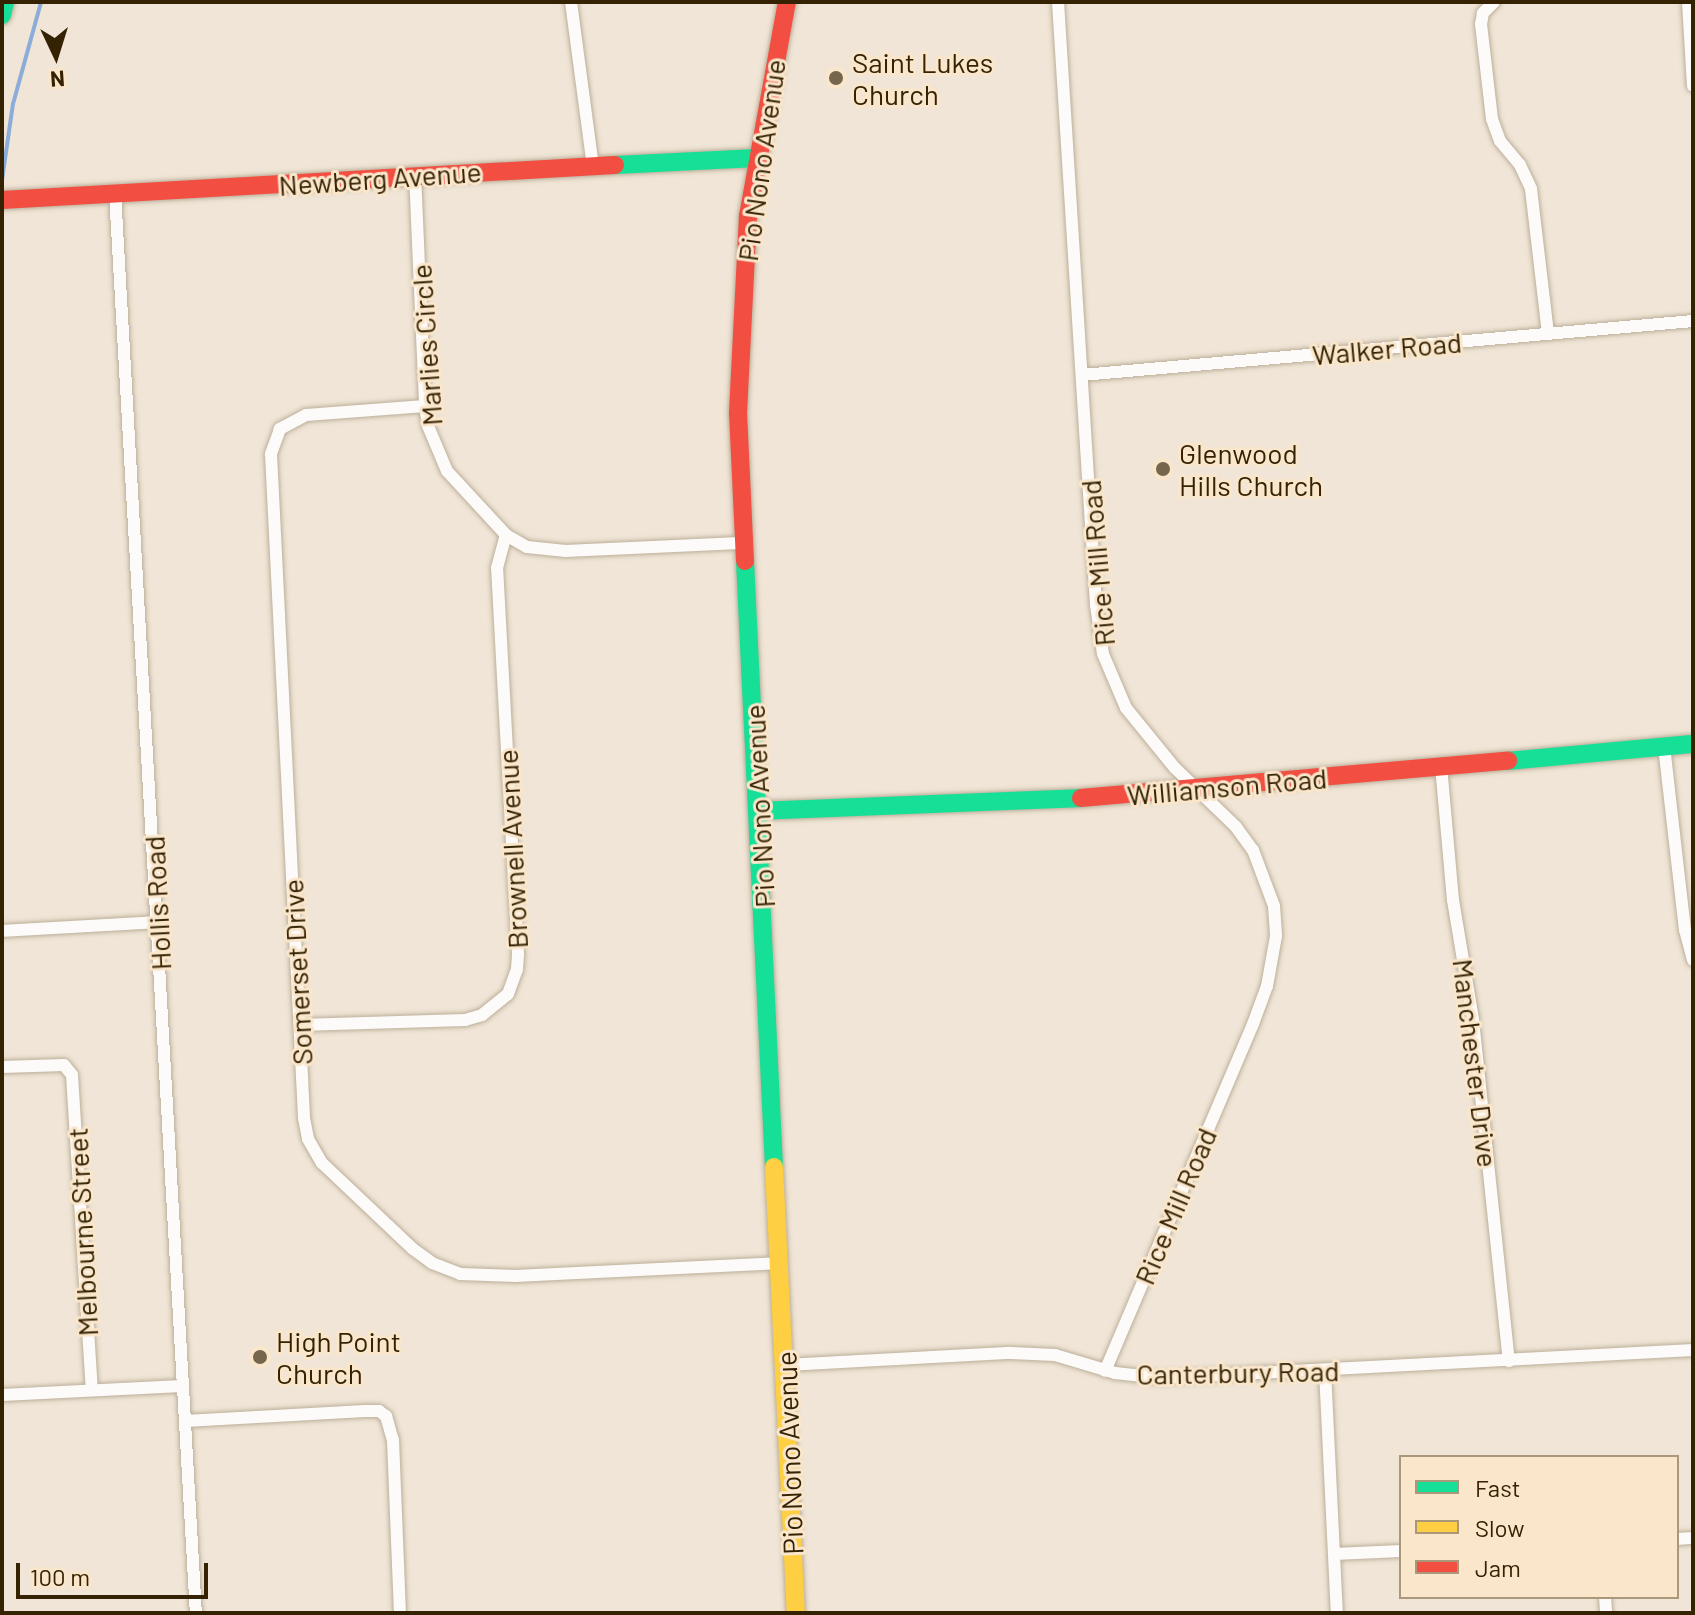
<!DOCTYPE html>
<html>
<head>
<meta charset="utf-8">
<style>
  body { margin:0 }
  #map { position:relative; width:1695px; height:1615px; overflow:hidden; background:#f0e5d6; font-family:Barlow,sans-serif }
  div>[style] { position:absolute }
  .stream>* { height:4px; margin:-2px; padding:0 2px; transform-origin:2px; border-radius:2px; background:#8cadda }
  .roads { filter:drop-shadow(0 0 2px #bcaf9a) drop-shadow(0 0 2px #bcaf9a) }
  .street>* { height:12px; margin:-6px; padding:0 6px; transform-origin:6px; border-radius:6px; background:#fdfbf9 }
  .fast>* { height:18px; margin:-9px; padding:0 9px; transform-origin:9px; border-radius:9px; background:#16e098 }
  .slow>* { height:18px; margin:-9px; padding:0 9px; transform-origin:9px; border-radius:9px; background:#ffcf43 }
  .jam>* { height:18px; margin:-9px; padding:0 9px; transform-origin:9px; border-radius:9px; background:#f24e42 }
  .dots>* { width:22px; height:22px; translate:-50% -50%; box-sizing:border-box; border:4px solid #fae6cb; border-radius:50% }
  span { translate:-50% -50%; white-space:nowrap; text-align:center; line-height:1.15; -webkit-text-stroke:6px #fae6cb; paint-order:stroke }
  .poi-label { font-size:28px; color:#342203 }
  .left { translate:0 -50%; text-align:left }
  .street-label { font-size:28px; color:#342203 }
  .frame { position:absolute; inset:0; border:4px solid #342203; pointer-events:none }
  .legend { position:absolute; left:1399px; top:1455px; width:280px; height:144px; box-sizing:border-box; background:#fae6cb; border:2px solid #ab987b; margin:0; padding:10px 14px; list-style:none; font-size:24px; color:#342203 }
  .legend li { display:flex; align-items:center; gap:16px; height:40px }
  .legend b { width:40px; border:2px solid #ab987b }
  .north { position:absolute; left:16px; top:16px; width:80px; height:80px; -webkit-text-stroke:6px #fae6cb; paint-order:stroke; rotate:176deg; font-size:22px; font-weight:700; line-height:32px; text-align:center; color:#342203 }
  .north::after { content:''; display:block; margin:auto; width:28px; height:36px; background:#342203; clip-path:polygon(50% 0,100% 100%,50% 72%,0 100%) }
  .scale { position:absolute; left:16px; top:1563px; width:192px; height:36px; box-sizing:border-box; border:4px solid #342203; border-top:0; padding-left:10px; font-size:24px; line-height:28px; white-space:nowrap; color:#342203; -webkit-text-stroke:6px #fae6cb; paint-order:stroke }
</style>
</head>
<body>
<div id="map">
  <div class="stream">
    <div style="left:2px;top:180px;width:77px;rotate:-81.8deg"></div>
    <div style="left:13px;top:104px;width:106px;rotate:-74.6deg"></div>
  </div>
  <div class="roads">
    <div class="street">
      <div style="left:571px;top:2px;width:165px;rotate:82.4deg"></div>
      <div style="left:1058px;top:2px;width:604px;rotate:86.39deg"></div>
      <div style="left:1096px;top:605px;width:49px;rotate:81.9deg"></div>
      <div style="left:1103px;top:654px;width:59px;rotate:66.9deg"></div>
      <div style="left:1126px;top:708px;width:77px;rotate:50.8deg"></div>
      <div style="left:1175px;top:768px;width:85px;rotate:44deg"></div>
      <div style="left:1236px;top:827px;width:29px;rotate:54deg"></div>
      <div style="left:1253px;top:850px;width:60px;rotate:69.4deg"></div>
      <div style="left:1274px;top:906px;width:30px;rotate:86deg"></div>
      <div style="left:1276px;top:936px;width:51px;rotate:100.2deg"></div>
      <div style="left:1267px;top:986px;width:40px;rotate:110.2deg"></div>
      <div style="left:1253px;top:1024px;width:377px;rotate:113.1deg"></div>
      <div style="left:1494px;top:2px;width:16px;rotate:135deg"></div>
      <div style="left:1483px;top:13px;width:11px;rotate:100deg"></div>
      <div style="left:1481px;top:24px;width:96px;rotate:83.4deg"></div>
      <div style="left:1492px;top:119px;width:23px;rotate:70deg"></div>
      <div style="left:1500px;top:141px;width:31px;rotate:50deg"></div>
      <div style="left:1520px;top:165px;width:26px;rotate:65deg"></div>
      <div style="left:1531px;top:189px;width:146px;rotate:83.3deg"></div>
      <div style="left:1688px;top:2px;width:84px;rotate:86.6deg"></div>
      <div style="left:415px;top:174px;width:232px;rotate:87.5deg"></div>
      <div style="left:425px;top:406px;width:20px;rotate:81deg"></div>
      <div style="left:428px;top:426px;width:49px;rotate:67.1deg"></div>
      <div style="left:447px;top:471px;width:87px;rotate:47.3deg"></div>
      <div style="left:506px;top:535px;width:24px;rotate:30deg"></div>
      <div style="left:527px;top:547px;width:39px;rotate:6deg"></div>
      <div style="left:566px;top:551px;width:179px;rotate:-2.6deg"></div>
      <div style="left:115px;top:193px;width:1422px;rotate:86.74deg"></div>
      <div style="left:1082px;top:375px;width:613px;rotate:-5.05deg"></div>
      <div style="left:425px;top:406px;width:119px;rotate:175.7deg"></div>
      <div style="left:306px;top:415px;width:30px;rotate:152deg"></div>
      <div style="left:280px;top:429px;width:27px;rotate:110deg"></div>
      <div style="left:271px;top:454px;width:665px;rotate:87.15deg"></div>
      <div style="left:304px;top:1118px;width:21px;rotate:79deg"></div>
      <div style="left:308px;top:1139px;width:28px;rotate:60deg"></div>
      <div style="left:322px;top:1163px;width:125px;rotate:43.4deg"></div>
      <div style="left:413px;top:1249px;width:24px;rotate:36deg"></div>
      <div style="left:432px;top:1263px;width:30px;rotate:21deg"></div>
      <div style="left:460px;top:1274px;width:56px;rotate:2deg"></div>
      <div style="left:516px;top:1276px;width:265px;rotate:-2.8deg"></div>
      <div style="left:1664px;top:746px;width:185px;rotate:83.5deg"></div>
      <div style="left:1685px;top:930px;width:31px;rotate:75deg"></div>
      <div style="left:1441px;top:766px;width:135px;rotate:84.9deg"></div>
      <div style="left:1453px;top:900px;width:122px;rotate:80.5deg"></div>
      <div style="left:1473px;top:1020px;width:343px;rotate:84deg"></div>
      <div style="left:2px;top:931px;width:156px;rotate:-3.3deg"></div>
      <div style="left:300px;top:1025px;width:165px;rotate:-1.7deg"></div>
      <div style="left:465px;top:1020px;width:18px;rotate:-16deg"></div>
      <div style="left:482px;top:1015px;width:33px;rotate:-39deg"></div>
      <div style="left:508px;top:994px;width:27px;rotate:-70deg"></div>
      <div style="left:517px;top:969px;width:15px;rotate:-86deg"></div>
      <div style="left:518px;top:954px;width:387px;rotate:-93.1deg"></div>
      <div style="left:497px;top:568px;width:34px;rotate:-75deg"></div>
      <div style="left:2px;top:1067px;width:62px;rotate:-1.8deg"></div>
      <div style="left:64px;top:1065px;width:13px;rotate:51deg"></div>
      <div style="left:72px;top:1075px;width:315px;rotate:86.4deg"></div>
      <div style="left:786px;top:1365px;width:225px;rotate:-3.1deg"></div>
      <div style="left:1011px;top:1353px;width:44px;rotate:2.6deg"></div>
      <div style="left:1055px;top:1355px;width:63px;rotate:16.7deg"></div>
      <div style="left:1115px;top:1373px;width:47px;rotate:6.1deg"></div>
      <div style="left:1162px;top:1378px;width:532px;rotate:-3.02deg"></div>
      <div style="left:1325px;top:1371px;width:242px;rotate:87.2deg"></div>
      <div style="left:2px;top:1395px;width:180px;rotate:-2.9deg"></div>
      <div style="left:185px;top:1421px;width:180px;rotate:-3.2deg"></div>
      <div style="left:365px;top:1411px;width:14px"></div>
      <div style="left:379px;top:1411px;width:9px;rotate:36deg"></div>
      <div style="left:386px;top:1416px;width:25px;rotate:74deg"></div>
      <div style="left:393px;top:1440px;width:173px;rotate:87.7deg"></div>
      <div style="left:1677px;top:1539px;width:16px;rotate:-4deg"></div>
      <div style="left:1334px;top:1554px;width:67px;rotate:-2.6deg"></div>
      <div style="left:1605px;top:1597px;width:16px;rotate:86deg"></div>
    </div>
    <div class="fast">
      <div style="left:2px;top:15px;width:13px;rotate:-77deg"></div>
      <div style="left:615px;top:165px;width:142px;rotate:-2.8deg"></div>
      <div style="left:745px;top:561px;width:607px;rotate:87.26deg"></div>
      <div style="left:1508px;top:761px;width:186px;rotate:-5.3deg"></div>
      <div style="left:759px;top:811px;width:322px;rotate:-2.3deg"></div>
    </div>
    <div class="slow">
      <div style="left:774px;top:1167px;width:447px;rotate:87.2deg"></div>
    </div>
    <div class="jam">
      <div style="left:2px;top:200px;width:614px;rotate:-3.27deg"></div>
      <div style="left:745px;top:561px;width:148px;rotate:-92.7deg"></div>
      <div style="left:738px;top:413px;width:197px;rotate:-87.1deg"></div>
      <div style="left:748px;top:216px;width:218px;rotate:-79.7deg"></div>
      <div style="left:1081px;top:798px;width:429px;rotate:-5deg"></div>
    </div>
  </div>
  <div class="dots">
    <div style="left:836px;top:78px;background:#76664d"></div>
    <div style="left:1163px;top:469px;background:#76664d"></div>
    <div style="left:260px;top:1357px;background:#76664d"></div>
  </div>
  <div class="poi-label">
    <span class="left" style="left:852px;top:78px">Saint Lukes<br>Church</span>
    <span class="left" style="left:1179px;top:469px">Glenwood<br>Hills Church</span>
    <span class="left" style="left:276px;top:1357px">High Point<br>Church</span>
  </div>
  <div class="street-label">
    <span style="left:761px;top:160px;rotate:-82deg">Pio Nono Avenue</span>
    <span style="left:380px;top:178px;rotate:-4deg">Newberg Avenue</span>
    <span style="left:426px;top:345px;rotate:-94deg">Marlies Circle</span>
    <span style="left:1387px;top:348px;rotate:-5deg">Walker Road</span>
    <span style="left:1097px;top:563px;rotate:-95deg">Rice Mill Road</span>
    <span style="left:1227px;top:786px;rotate:-5deg">Williamson Road</span>
    <span style="left:759px;top:806px;rotate:-93deg">Pio Nono Avenue</span>
    <span style="left:512px;top:849px;rotate:-93deg">Brownell Avenue</span>
    <span style="left:157px;top:903px;rotate:-93deg">Hollis Road</span>
    <span style="left:297px;top:972px;rotate:-93deg">Somerset Drive</span>
    <span style="left:1476px;top:1063px;rotate:83deg">Manchester Drive</span>
    <span style="left:1175px;top:1206px;rotate:-67deg">Rice Mill Road</span>
    <span style="left:82px;top:1232px;rotate:-93deg">Melbourne Street</span>
    <span style="left:1238px;top:1372px;rotate:-1deg">Canterbury Road</span>
    <span style="left:789px;top:1453px;rotate:-92deg">Pio Nono Avenue</span>
  </div>
  <div class="frame"></div>
  <ul class="legend">
  <li><b style="height:10px;background:#16e098"></b>Fast</li>
  <li><b style="height:10px;background:#ffcf43"></b>Slow</li>
  <li><b style="height:10px;background:#f24e42"></b>Jam</li>
  </ul>
  <div class="north">N</div>
  <div class="scale">100 m</div>
</div>
</body>
</html>
